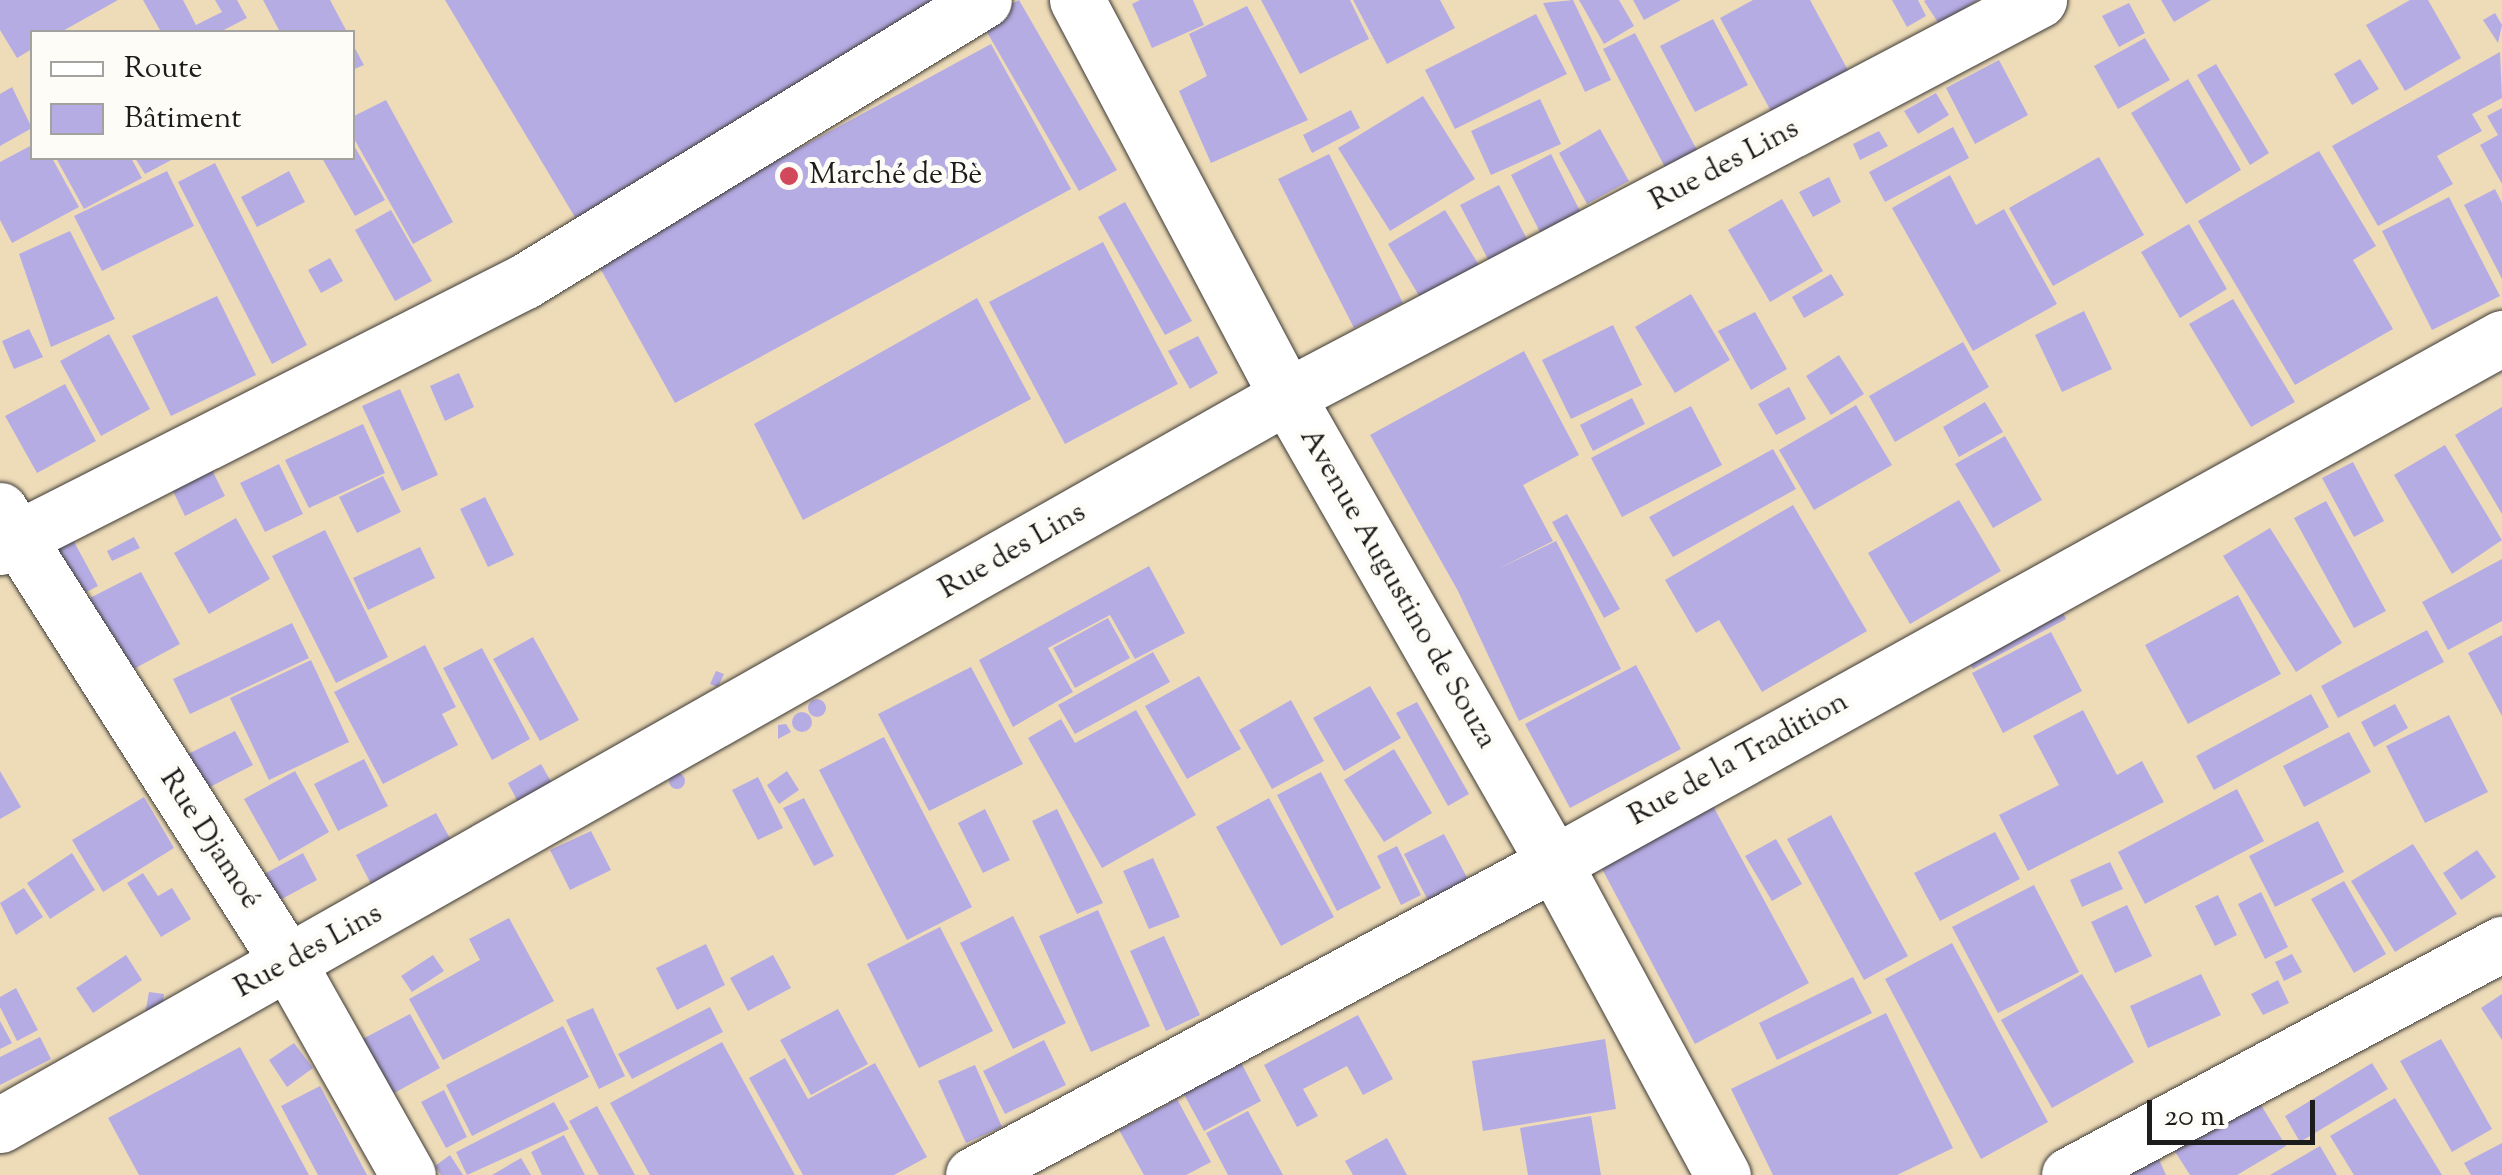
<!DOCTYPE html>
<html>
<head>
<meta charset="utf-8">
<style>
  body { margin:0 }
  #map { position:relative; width:2502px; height:1175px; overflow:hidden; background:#eedcb9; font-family:"Sorts Mill Goudy",serif }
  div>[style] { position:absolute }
  .building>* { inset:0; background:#b6ace4 }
  .round { border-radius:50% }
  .roads { filter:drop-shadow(0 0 2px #3c3934) drop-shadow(0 0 2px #3c3934) }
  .minor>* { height:55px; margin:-27.5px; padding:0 27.5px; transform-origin:27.5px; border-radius:27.5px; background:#fff }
  .major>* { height:55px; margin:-27.5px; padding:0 27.5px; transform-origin:27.5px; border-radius:27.5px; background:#fff }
  .dots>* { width:28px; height:28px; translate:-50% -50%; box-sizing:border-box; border:5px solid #fdfcf7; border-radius:50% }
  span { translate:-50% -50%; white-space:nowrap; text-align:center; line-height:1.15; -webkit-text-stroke:10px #fdfcf7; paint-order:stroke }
  .street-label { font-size:30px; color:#1c1c1c }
  .poi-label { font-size:30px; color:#1c1c1c }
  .left { translate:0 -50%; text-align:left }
  .legend { position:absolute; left:30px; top:30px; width:325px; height:130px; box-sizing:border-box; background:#fdfcf7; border:2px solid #a3a29f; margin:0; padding:12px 18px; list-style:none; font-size:30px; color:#1c1c1c }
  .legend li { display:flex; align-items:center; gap:20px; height:50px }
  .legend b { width:50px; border:2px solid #a3a29f }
  .scale { position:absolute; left:2147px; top:1100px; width:168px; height:45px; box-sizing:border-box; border:5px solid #1c1c1c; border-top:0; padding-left:12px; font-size:30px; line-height:35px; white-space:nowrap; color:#1c1c1c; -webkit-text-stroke:8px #fdfcf7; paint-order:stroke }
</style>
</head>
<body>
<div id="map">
  <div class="building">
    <div style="clip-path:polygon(0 0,118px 0,61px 32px,32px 32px,32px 49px,17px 58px,0 30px)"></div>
    <div style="clip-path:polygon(143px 0,183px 0,196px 25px,222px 12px,215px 0,237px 0,247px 18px,220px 32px,161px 32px)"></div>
    <div style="clip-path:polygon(263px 0,330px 0,347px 32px,280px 32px)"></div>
    <div style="clip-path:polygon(445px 0,958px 0,579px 224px)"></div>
    <div style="clip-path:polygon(1019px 0,1117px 170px,1079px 191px,980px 20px)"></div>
    <div style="clip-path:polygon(1140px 0,1193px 0,1204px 25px,1152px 48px,1132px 4px)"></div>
    <div style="clip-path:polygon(1261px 0,1350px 0,1369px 39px,1300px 74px)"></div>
    <div style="clip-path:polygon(1353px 0,1440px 0,1455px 28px,1387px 64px)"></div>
    <div style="clip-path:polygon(1573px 0,1611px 80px,1585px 92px,1543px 3px)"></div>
    <div style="clip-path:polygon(1579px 0,1619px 0,1634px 26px,1604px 44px)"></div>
    <div style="clip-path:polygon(1633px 0,1681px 0,1644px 20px)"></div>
    <div style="clip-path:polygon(1753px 0,1810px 0,1849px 72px,1772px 113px,1720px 18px)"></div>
    <div style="clip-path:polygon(1892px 0,1918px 0,1926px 16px,1907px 27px)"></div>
    <div style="clip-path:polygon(1978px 0,1939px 24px,1924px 1px,1926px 0)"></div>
    <div style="clip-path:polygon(2161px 0,2211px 0,2174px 22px)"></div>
    <div style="clip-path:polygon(2410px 0,2428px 0,2461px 58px,2405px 91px,2366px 25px)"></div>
    <div style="clip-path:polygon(2129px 3px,2145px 33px,2119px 47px,2102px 16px)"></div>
    <div style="clip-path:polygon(1247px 6px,1308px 120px,1211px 163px,1179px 91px,1207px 76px,1189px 34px)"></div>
    <div style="clip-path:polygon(2495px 13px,2502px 25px,2498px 43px,2483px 20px)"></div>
    <div style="clip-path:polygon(1536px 14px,1567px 74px,1455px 129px,1425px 70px)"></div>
    <div style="clip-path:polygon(1713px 19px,1748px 85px,1695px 112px,1660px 46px)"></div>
    <div style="clip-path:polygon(1635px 33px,1699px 154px,1667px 171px,1603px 49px)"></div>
    <div style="clip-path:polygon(2145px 38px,2170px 80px,2118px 109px,2094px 66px)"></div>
    <div style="clip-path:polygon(352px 43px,364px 65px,352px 70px)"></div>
    <div style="clip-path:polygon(991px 44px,1071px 189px,675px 403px,595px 259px)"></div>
    <div style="clip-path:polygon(2500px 52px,2502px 98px,2472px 114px,2482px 131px,2437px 156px,2453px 184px,2378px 226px,2332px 146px)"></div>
    <div style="clip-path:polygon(2360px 59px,2379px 89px,2352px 105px,2334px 74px)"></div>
    <div style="clip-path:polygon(1999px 60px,2028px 115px,1975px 144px,1946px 88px)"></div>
    <div style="clip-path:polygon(2216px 64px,2269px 153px,2250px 165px,2197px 75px)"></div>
    <div style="clip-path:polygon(2188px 79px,2241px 170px,2186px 204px,2131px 113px)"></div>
    <div style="clip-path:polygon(12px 87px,32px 128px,0 146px,0 94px)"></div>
    <div style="clip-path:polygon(1936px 93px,1949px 115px,1918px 134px,1904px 111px)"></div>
    <div style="clip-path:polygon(1423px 96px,1475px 179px,1390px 231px,1338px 148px)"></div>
    <div style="clip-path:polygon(1540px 99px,1561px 144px,1491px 175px,1471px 131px)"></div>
    <div style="clip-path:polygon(386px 100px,453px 222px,413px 244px,352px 135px,352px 117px)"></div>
    <div style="clip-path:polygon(2502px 108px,2502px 184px,2480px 145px,2498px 135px,2487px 116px)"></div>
    <div style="clip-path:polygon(1351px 110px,1360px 128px,1312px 153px,1303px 135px)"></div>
    <div style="clip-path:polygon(1953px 127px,1969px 158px,1885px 202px,1869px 172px)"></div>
    <div style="clip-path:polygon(1600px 129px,1629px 181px,1587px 204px,1559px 153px)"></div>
    <div style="clip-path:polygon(1879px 131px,1888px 146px,1860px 160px,1853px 144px)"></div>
    <div style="clip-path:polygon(352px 142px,385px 200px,355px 216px,322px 158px,352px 158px)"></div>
    <div style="clip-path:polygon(32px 145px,32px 158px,52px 158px,79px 207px,12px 243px,0 220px,0 162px)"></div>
    <div style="clip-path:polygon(2319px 151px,2376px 246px,2353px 260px,2393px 329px,2295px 385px,2198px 221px)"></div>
    <div style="clip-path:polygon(1329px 154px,1403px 303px,1354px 328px,1278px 179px)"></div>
    <div style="clip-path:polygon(1551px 154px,1581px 213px,1541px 234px,1511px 175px)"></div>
    <div style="clip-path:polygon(2099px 157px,2144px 235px,2053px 286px,2009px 208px)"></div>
    <div style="clip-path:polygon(56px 158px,131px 158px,142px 178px,84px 209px)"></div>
    <div style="clip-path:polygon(135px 158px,175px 158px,145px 174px)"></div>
    <div style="clip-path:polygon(215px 163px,307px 345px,272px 364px,178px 182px)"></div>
    <div style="clip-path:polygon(167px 171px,194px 226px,102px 271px,74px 216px)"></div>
    <div style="clip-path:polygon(289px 171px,305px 202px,257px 227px,241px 197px)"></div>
    <div style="clip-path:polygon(1950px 175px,1976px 225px,2004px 209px,2057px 304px,1973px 351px,1892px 208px)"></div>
    <div style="clip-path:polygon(1829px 177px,1841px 202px,1813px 217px,1799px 192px)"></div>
    <div style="clip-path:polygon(1499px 185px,1531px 247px,1492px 267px,1460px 205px)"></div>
    <div style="clip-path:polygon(2495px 189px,2502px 203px,2502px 279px,2464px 205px)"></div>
    <div style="clip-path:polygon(2449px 197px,2500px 296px,2432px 330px,2382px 231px)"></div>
    <div style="clip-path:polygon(1782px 199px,1823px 271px,1770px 302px,1728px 230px)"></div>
    <div style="clip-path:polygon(1125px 202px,1192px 321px,1165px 335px,1098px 217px)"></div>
    <div style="clip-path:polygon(391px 210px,432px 281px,395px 301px,355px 230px)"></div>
    <div style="clip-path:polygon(1445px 210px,1479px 265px,1421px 299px,1388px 244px)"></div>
    <div style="clip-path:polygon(2189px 224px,2227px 289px,2180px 318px,2141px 252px)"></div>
    <div style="clip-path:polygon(70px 231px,115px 319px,51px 347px,19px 254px)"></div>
    <div style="clip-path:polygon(1103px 242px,1178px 384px,1065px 444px,989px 302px)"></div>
    <div style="clip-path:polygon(330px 258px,343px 281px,321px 293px,308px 270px)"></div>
    <div style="clip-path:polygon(1831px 274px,1844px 295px,1804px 318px,1792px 297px)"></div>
    <div style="clip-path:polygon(1691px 294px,1730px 360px,1675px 393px,1635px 327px)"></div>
    <div style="clip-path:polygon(217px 296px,256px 375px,171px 416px,132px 336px)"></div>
    <div style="clip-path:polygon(977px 298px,1031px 399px,803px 520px,754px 424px)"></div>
    <div style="clip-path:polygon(2233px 299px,2295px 402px,2251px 427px,2189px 324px)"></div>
    <div style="clip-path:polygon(2084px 311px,2112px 369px,2062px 392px,2035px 335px)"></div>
    <div style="clip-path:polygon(1755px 312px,1787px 369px,1751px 390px,1718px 331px)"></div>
    <div style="clip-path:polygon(1613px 325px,1642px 385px,1571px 419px,1542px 360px)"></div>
    <div style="clip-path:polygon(29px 329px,43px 357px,14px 369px,2px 341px)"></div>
    <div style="clip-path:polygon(109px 334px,150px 409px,101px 436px,60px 361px)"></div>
    <div style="clip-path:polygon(1198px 336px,1218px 373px,1190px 389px,1168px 351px)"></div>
    <div style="clip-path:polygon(1963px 342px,1989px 387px,1895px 442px,1869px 396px)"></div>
    <div style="clip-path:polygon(1524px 351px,1579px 455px,1523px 485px,1553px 541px,1496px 570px,1556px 541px,1621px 669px,1519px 721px,1458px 591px,1370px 435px)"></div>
    <div style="clip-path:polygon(1839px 355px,1864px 394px,1831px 415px,1806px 376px)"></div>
    <div style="clip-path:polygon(459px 373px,474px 407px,445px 421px,430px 386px)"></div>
    <div style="clip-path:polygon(65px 384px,96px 441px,37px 473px,5px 416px)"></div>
    <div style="clip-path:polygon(1789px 387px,1806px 419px,1776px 435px,1758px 404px)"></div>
    <div style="clip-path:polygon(400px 389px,438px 475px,402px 491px,362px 406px)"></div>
    <div style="clip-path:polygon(1632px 398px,1645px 424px,1593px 451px,1580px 425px)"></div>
    <div style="clip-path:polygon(1985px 402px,2003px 432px,1959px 457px,1943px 427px)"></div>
    <div style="clip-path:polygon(1856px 405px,1892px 465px,1814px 510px,1779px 450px)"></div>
    <div style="clip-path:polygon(1691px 406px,1722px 465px,1622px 517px,1591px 458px)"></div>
    <div style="clip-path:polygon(2502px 407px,2502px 514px,2455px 435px)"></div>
    <div style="clip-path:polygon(363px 424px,385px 473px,309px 508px,285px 460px)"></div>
    <div style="clip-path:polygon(2005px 436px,2042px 500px,1993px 528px,1955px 464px)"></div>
    <div style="clip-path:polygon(2445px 445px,2502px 540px,2452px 574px,2394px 475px)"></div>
    <div style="clip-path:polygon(1773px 449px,1796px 489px,1673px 557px,1649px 517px)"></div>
    <div style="clip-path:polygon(2353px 462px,2384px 521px,2354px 537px,2322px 478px)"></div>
    <div style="clip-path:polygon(279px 464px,303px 514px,265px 532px,240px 483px)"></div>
    <div style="clip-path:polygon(211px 468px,225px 496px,185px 516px,171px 487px)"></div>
    <div style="clip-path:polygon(383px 476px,401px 512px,357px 533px,339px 497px)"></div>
    <div style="clip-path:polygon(485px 497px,514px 555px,488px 567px,460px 509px)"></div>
    <div style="clip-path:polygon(1959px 500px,2001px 571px,1910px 624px,1868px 553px)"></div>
    <div style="clip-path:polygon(2326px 501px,2386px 611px,2354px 628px,2294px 518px)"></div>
    <div style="clip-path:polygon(1793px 505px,1867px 631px,1762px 692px,1719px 620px,1696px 633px,1665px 580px)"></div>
    <div style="clip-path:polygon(1567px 514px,1620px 609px,1604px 618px,1552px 522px)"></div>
    <div style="clip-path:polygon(236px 518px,270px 579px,209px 614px,174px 553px)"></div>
    <div style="clip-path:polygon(65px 525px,98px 586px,71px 600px,38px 538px)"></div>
    <div style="clip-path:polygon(2270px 528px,2342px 643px,2296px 672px,2223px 556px)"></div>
    <div style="clip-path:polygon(325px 530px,388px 657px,336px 683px,272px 556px)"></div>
    <div style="clip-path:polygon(134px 537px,140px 548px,112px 561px,107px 551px)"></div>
    <div style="clip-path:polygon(420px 547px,435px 578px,368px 610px,353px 578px)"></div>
    <div style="clip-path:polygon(2502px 559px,2502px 621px,2448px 650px,2422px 602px)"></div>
    <div style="clip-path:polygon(1149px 566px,1185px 633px,1135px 659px,1110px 615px,1048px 648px,1073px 692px,1013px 727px,979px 660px)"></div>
    <div style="clip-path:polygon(141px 572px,180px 644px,119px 677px,80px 603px)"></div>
    <div style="clip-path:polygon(2238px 595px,2281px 674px,2188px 724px,2145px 645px)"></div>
    <div style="clip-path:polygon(2054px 596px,2066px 619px,1973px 669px,1961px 646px)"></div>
    <div style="clip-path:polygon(1108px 618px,1130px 658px,1075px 688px,1053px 648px)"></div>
    <div style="clip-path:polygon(292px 623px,309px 658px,190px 714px,173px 679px)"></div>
    <div style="clip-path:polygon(2427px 630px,2444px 662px,2338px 718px,2321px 686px)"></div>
    <div style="clip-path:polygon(2051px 632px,2082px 691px,2003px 733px,1972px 673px)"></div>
    <div style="clip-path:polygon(2502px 635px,2502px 716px,2468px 653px)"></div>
    <div style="clip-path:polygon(533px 637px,579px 720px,540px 741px,493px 659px)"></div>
    <div style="clip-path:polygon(425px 645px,456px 707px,442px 714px,458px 745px,383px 784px,334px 692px)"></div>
    <div style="clip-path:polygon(482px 648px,530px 739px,492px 760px,443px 668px)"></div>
    <div style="clip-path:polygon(1153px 652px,1170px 682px,1075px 734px,1058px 705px)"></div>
    <div style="clip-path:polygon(311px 660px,349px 742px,269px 780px,230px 698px)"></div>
    <div style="clip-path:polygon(1636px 665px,1681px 749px,1570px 808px,1525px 724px)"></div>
    <div style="clip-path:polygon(971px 667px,1023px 764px,929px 811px,878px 714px)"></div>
    <div style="clip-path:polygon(716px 671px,724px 674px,718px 687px,710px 684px)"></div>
    <div style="clip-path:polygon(1199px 676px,1241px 749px,1187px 779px,1145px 706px)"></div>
    <div style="clip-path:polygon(1370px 686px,1401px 738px,1344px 771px,1313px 718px)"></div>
    <div style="clip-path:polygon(2311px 694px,2329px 727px,2214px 790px,2196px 756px)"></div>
    <div class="round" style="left:808px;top:699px;width:18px;height:18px"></div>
    <div style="clip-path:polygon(1291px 700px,1324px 761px,1272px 789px,1239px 730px)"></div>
    <div style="clip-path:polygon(1417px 702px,1469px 794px,1448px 806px,1396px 713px)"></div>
    <div style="clip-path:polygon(2395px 704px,2408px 728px,2374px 747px,2361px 722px)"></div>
    <div style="clip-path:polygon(1136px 710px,1196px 815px,1102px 868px,1028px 738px,1061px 719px,1075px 743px)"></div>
    <div style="clip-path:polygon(2083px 710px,2117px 775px,2142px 761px,2164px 802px,2028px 871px,1999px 815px,2059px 785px,2033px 736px)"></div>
    <div class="round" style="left:792px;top:712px;width:20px;height:20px"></div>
    <div style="clip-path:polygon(2449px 715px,2488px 792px,2425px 823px,2386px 746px)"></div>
    <div style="clip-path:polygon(786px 724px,791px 732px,778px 739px,778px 725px)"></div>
    <div style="clip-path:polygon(235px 731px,253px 765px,206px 789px,188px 754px)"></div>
    <div style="clip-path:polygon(2349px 732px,2371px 772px,2304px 807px,2283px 766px)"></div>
    <div style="clip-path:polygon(884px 737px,972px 907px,907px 940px,819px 770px)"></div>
    <div style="clip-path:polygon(1394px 749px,1432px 813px,1384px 842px,1344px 780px)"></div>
    <div style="clip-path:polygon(364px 759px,388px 806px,338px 831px,314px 784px)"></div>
    <div style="clip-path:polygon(541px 764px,553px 785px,519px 804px,508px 783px)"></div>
    <div style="clip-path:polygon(0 771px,21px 807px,0 819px)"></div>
    <div style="clip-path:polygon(295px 771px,329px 832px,279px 861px,244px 799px)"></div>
    <div style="clip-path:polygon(787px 771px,799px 790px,779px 804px,767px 785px)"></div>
    <div style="clip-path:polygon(1321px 772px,1381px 888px,1337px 911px,1277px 795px)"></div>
    <div class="round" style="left:669px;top:773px;width:16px;height:16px"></div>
    <div style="clip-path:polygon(758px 777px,783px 828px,758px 840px,732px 790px)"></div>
    <div style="clip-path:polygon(2237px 789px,2264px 841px,2145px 904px,2118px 852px)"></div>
    <div style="clip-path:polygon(144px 797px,174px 848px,103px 892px,72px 840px)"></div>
    <div style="clip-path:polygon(804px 798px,834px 856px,814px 866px,783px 808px)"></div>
    <div style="clip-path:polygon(1269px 798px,1334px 917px,1281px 946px,1216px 827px)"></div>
    <div style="clip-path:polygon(1713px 806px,1809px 983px,1695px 1044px,1600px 865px)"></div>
    <div style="clip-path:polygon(985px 809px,1010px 860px,983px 873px,958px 823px)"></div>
    <div style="clip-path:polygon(1057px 809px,1103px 903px,1077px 914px,1032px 821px)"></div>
    <div style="clip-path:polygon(436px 813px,463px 862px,382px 905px,356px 855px)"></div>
    <div style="clip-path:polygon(1831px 815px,1908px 956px,1864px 980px,1787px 839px)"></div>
    <div style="clip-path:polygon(2318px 821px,2344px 872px,2275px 907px,2249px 856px)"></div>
    <div style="clip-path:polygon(591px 831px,611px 870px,570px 890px,550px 850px)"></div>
    <div style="clip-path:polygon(1995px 832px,2020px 879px,1940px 921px,1914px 873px)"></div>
    <div style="clip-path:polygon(1444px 834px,1472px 887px,1432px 908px,1404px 854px)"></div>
    <div style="clip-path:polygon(1776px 839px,1802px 884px,1772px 901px,1745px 856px)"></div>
    <div style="clip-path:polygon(2413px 844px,2457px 914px,2395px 952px,2351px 881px)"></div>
    <div style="clip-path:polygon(1397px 846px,1421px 895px,1401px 905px,1377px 856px)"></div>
    <div style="clip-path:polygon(2477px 850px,2496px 877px,2461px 900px,2443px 873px)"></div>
    <div style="clip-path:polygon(72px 853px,95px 890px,50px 919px,27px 883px)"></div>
    <div style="clip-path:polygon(303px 853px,317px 880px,267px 907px,253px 880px)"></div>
    <div style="clip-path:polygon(1153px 858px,1180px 917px,1149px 929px,1123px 871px)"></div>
    <div style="clip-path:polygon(2110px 862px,2123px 889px,2082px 907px,2070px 880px)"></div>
    <div style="clip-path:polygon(143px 873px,158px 896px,172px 888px,191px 919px,161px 937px,127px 883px)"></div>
    <div style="clip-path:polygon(2344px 881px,2386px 954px,2354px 973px,2311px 899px)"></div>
    <div style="clip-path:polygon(2034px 885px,2079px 972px,1998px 1013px,1952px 927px)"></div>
    <div style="clip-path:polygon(24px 888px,43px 917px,16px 935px,0 903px)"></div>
    <div style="clip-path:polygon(2261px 892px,2288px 947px,2265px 959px,2238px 904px)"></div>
    <div style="clip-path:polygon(2218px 895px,2237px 935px,2215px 946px,2195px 906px)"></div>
    <div style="clip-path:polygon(2127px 905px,2152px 956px,2115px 973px,2091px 922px)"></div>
    <div style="clip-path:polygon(1098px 910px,1150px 1026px,1091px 1052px,1039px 936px)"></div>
    <div style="clip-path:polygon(1013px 916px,1066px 1023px,1013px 1049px,960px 943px)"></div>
    <div style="clip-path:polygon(509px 918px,554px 1001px,443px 1060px,409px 999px,480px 960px,469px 939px)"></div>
    <div style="clip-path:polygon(940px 927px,993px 1031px,919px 1068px,867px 964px)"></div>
    <div style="clip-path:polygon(1164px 936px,1200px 1015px,1166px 1031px,1130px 951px)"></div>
    <div style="clip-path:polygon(1952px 943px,2048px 1122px,1981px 1159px,1885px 979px)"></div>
    <div style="clip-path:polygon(706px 944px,725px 985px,677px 1010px,656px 968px)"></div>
    <div style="clip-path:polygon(2292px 954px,2302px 972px,2284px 981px,2275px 962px)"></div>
    <div style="clip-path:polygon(126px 955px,142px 980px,93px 1013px,76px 988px)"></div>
    <div style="clip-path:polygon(433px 955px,444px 971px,412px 992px,401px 976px)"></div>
    <div style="clip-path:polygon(773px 955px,791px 988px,748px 1011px,730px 978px)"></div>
    <div style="clip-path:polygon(2082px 974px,2134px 1062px,2052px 1108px,2001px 1020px)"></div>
    <div style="clip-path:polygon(2201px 974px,2221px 1015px,2148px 1048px,2130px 1006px)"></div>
    <div style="clip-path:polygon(1853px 977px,1872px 1013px,1777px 1060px,1759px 1023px)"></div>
    <div style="clip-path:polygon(2278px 980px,2289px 1003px,2263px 1015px,2251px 994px)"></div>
    <div style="clip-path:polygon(16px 988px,38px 1030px,17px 1041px,0 1007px,0 997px)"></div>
    <div style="clip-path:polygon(149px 992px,164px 994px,161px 1016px,145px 1014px)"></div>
    <div style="clip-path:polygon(2502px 994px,2502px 1040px,2481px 1008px)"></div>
    <div style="clip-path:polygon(710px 1007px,723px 1032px,632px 1079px,618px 1054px)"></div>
    <div style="clip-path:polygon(593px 1008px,625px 1076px,599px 1089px,566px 1020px)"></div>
    <div style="clip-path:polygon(838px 1009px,868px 1064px,811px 1095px,780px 1040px)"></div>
    <div style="clip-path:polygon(1886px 1013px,1953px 1148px,1897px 1175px,1773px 1175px,1731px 1089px)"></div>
    <div style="clip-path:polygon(410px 1014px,440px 1068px,385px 1098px,355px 1043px)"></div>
    <div style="clip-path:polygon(1358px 1015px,1393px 1079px,1363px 1095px,1347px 1066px,1303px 1089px,1318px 1116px,1297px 1127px,1264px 1065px)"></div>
    <div style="clip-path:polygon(0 1021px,12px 1043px,0 1049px)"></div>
    <div style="clip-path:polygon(563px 1026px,589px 1077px,472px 1136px,446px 1085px)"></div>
    <div style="clip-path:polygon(40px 1037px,51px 1059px,0 1085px,0 1057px)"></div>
    <div style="clip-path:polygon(1605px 1039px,1616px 1109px,1483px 1131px,1472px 1061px)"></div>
    <div style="clip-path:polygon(2441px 1039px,2492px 1129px,2452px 1152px,2400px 1061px)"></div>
    <div style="clip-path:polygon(1044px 1040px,1066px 1085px,1005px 1114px,983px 1071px)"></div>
    <div style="clip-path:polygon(722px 1042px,795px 1175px,650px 1175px,610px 1103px)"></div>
    <div style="clip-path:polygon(294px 1043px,313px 1068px,287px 1087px,269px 1060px)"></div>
    <div style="clip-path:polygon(1232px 1045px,1261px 1101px,1204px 1131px,1174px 1076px)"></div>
    <div style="clip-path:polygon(240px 1047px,309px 1175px,139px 1175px,108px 1118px)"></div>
    <div style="clip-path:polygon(785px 1058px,808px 1099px,875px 1063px,927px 1157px,894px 1175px,803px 1175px,749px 1078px)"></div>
    <div style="clip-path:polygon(2372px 1063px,2388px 1089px,2300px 1142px,2285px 1116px)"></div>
    <div style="clip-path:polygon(975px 1065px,1002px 1127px,966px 1143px,938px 1081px)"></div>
    <div style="clip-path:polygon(320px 1086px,367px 1175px,318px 1175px,281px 1106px)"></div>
    <div style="clip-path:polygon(444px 1090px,467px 1137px,446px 1148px,421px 1102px)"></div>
    <div style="clip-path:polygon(2395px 1098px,2442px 1175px,2354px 1175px,2330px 1136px)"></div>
    <div style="clip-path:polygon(1177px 1099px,1211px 1162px,1186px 1175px,1144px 1175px,1119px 1130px)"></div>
    <div style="clip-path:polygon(2258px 1100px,2286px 1146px,2237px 1175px,2190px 1175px,2174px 1150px)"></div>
    <div style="clip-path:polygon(554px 1102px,569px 1129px,467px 1175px,456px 1152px)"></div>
    <div style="clip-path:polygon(597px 1106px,635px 1175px,599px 1175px,569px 1121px)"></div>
    <div style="clip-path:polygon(1248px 1111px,1283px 1175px,1228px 1175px,1206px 1133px)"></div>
    <div style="clip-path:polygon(1591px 1116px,1601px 1175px,1528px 1175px,1520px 1128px)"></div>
    <div style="clip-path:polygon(564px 1135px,585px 1175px,542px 1175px,531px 1152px)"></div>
    <div style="clip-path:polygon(1387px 1138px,1407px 1175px,1353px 1175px,1345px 1161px)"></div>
    <div style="clip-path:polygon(2502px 1143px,2502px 1175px,2471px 1175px,2464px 1163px)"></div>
    <div style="clip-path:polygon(2320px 1146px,2337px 1175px,2270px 1175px)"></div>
    <div style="clip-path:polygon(450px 1155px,463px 1175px,441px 1175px,435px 1166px)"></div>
    <div style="clip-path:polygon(2157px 1155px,2166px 1175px,2118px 1175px)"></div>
    <div style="clip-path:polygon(521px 1158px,531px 1175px,492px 1175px)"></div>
  </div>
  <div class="roads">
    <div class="minor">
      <div style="left:0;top:510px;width:538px;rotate:57.52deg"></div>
      <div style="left:289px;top:964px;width:242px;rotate:60.6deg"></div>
      <div style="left:0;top:547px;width:589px;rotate:-26.87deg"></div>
      <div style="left:525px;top:281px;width:538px;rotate:-31.47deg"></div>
      <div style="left:0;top:1125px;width:1479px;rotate:-29.53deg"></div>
      <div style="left:1287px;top:396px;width:850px;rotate:-27.77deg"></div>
      <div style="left:973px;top:1175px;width:659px;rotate:-28.24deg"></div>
      <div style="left:1554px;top:863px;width:1084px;rotate:-28.98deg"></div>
      <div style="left:2069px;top:1175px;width:491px;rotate:-28.1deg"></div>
    </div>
    <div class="major">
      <div style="left:1077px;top:0;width:448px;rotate:62.1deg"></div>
      <div style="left:1287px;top:396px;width:538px;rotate:60.24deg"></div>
      <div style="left:1554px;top:863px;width:355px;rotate:61.6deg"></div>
    </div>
  </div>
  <div class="dots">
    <div style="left:789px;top:176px;background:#d1495b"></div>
  </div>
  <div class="street-label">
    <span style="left:1725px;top:166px;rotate:-28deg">Rue des Lins</span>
    <span style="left:1013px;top:552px;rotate:-30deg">Rue des Lins</span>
    <span style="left:1397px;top:589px;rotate:60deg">Avenue Augustino de Souza</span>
    <span style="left:1739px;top:760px;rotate:-29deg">Rue de la Tradition</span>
    <span style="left:209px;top:840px;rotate:57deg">Rue Djamoé</span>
    <span style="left:309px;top:952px;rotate:-29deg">Rue des Lins</span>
  </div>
  <div class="poi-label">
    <span class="left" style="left:809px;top:176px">Marché de Bè</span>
  </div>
  <ul class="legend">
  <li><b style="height:12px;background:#fff"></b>Route</li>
  <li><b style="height:28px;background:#b6ace4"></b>Bâtiment</li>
  </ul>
  <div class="scale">20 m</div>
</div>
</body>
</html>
